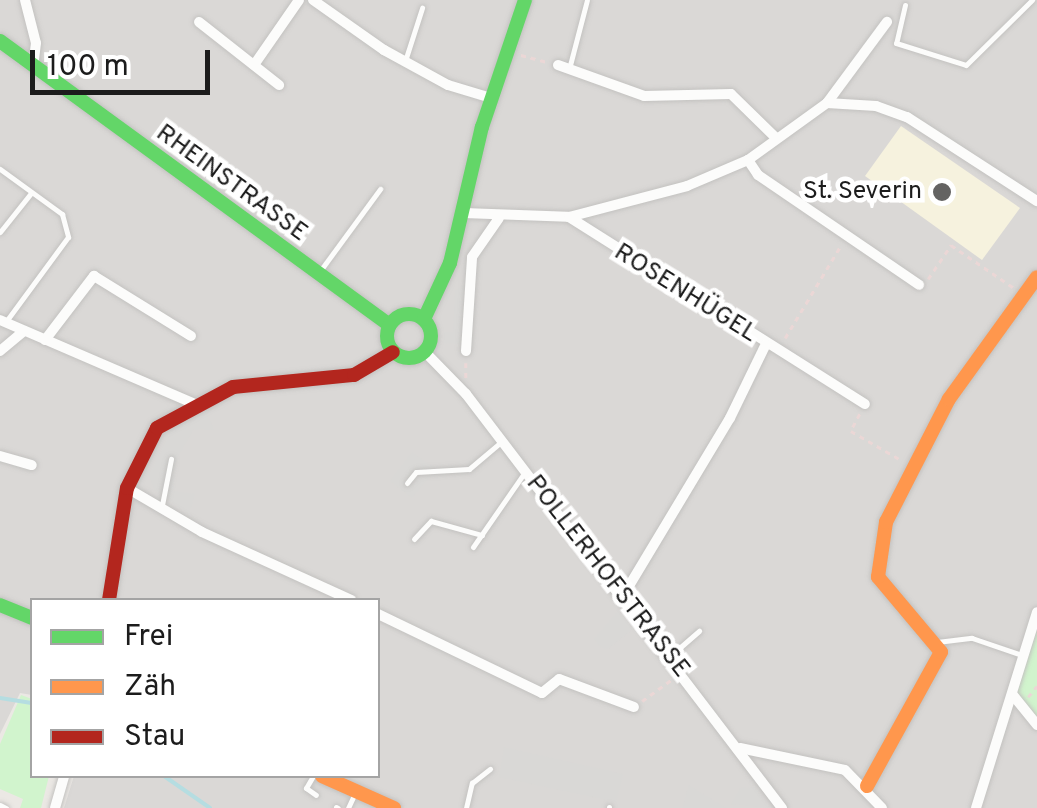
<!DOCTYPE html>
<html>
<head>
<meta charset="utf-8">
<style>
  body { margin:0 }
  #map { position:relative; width:1037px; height:808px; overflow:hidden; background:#ebe8e4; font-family:Overpass,sans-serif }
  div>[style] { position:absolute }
  .residential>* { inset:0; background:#dad8d6 }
  .education>* { inset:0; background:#f6f2de }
  .religious>* { inset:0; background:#d9d8d6 }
  .park>* { inset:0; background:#d1f4cd }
  .stream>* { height:4px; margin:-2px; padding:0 2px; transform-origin:2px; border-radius:2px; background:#b5dde1 }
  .path>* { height:2.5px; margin-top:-1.25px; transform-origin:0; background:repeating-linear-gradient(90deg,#ebd7d6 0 5px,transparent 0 10px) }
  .roads { filter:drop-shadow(0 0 2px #c3c2c0) drop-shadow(0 0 2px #c3c2c0) }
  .lane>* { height:5px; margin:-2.5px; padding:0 2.5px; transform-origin:2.5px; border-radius:2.5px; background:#fcfcfb }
  .street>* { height:10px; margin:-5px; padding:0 5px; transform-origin:5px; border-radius:5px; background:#fcfcfb }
  .fast>* { height:14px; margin:-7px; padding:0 7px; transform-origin:7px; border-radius:7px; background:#63d668 }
  .fast>.ring { margin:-7px; padding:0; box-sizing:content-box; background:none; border:14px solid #63d668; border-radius:50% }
  .slow>* { height:14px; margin:-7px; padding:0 7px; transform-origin:7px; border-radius:7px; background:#ff974d }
  .jam>* { height:14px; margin:-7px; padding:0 7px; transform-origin:7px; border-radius:7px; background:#b3261e }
  .dots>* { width:28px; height:28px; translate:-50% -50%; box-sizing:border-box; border:5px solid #fff; border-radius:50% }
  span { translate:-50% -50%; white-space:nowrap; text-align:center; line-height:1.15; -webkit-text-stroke:9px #fff; paint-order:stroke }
  .street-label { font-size:25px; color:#1c1c1c }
  .poi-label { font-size:25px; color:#1c1c1c }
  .right { translate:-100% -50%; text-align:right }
  .legend { position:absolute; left:30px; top:598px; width:350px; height:180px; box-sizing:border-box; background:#fff; border:2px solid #a4a4a4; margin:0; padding:12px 18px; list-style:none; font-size:30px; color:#1c1c1c }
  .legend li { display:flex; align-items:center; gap:20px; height:50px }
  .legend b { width:50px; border:2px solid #a4a4a4 }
  .scale { position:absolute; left:30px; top:50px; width:180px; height:45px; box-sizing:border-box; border:5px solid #1c1c1c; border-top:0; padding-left:12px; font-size:30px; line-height:35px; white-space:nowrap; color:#1c1c1c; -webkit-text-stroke:8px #fff; paint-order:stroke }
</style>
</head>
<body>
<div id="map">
  <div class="residential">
    <div style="clip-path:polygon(0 0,1037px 0,1037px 808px,64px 808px,74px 776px,378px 776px,378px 600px,32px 600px,32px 695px,20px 693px,0 734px)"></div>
  </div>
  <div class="education">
    <div style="clip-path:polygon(901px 126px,1020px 208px,982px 260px,865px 176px)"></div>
  </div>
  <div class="religious">
    <div style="clip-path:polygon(464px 285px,460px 344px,444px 343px,444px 332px,453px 332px,455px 291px)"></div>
    <div style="clip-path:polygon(205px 407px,214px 430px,194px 429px,177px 458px,173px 491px,195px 494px,189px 514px,155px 491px,149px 476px,171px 431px)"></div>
    <div style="clip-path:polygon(412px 452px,436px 469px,412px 498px,390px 481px)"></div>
    <div style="clip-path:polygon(618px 611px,633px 629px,608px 649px,600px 647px,594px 639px)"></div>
    <div style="clip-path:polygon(504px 747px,623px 774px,616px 802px,499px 777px)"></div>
    <div style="clip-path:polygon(689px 785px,726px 808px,682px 808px)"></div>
    <div style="clip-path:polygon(755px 787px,770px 808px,731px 804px,740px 788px)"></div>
  </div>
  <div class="park">
    <div style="clip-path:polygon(1037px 631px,1037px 718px,1016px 691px)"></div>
    <div style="clip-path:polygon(21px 695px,32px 699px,32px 776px,49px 776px,41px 808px,20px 808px,23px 799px,0 789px,0 744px)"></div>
  </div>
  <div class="stream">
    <div style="left:0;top:698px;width:32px;rotate:9deg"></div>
    <div style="left:164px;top:776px;width:56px;rotate:34.8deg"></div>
  </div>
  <div class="path">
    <div style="left:521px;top:55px;width:27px;rotate:15deg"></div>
    <div style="left:928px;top:279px;width:41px;rotate:-55.9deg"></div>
    <div style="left:951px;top:245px;width:76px;rotate:34.3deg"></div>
    <div style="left:785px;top:338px;width:106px;rotate:-58.9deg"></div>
    <div style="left:466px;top:363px;width:17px;rotate:90deg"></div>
    <div style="left:860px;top:414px;width:19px;rotate:118deg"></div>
    <div style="left:851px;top:431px;width:58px;rotate:30.1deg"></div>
    <div style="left:1028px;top:697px;width:14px;rotate:-51deg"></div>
    <div style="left:642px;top:701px;width:37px;rotate:-36deg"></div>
  </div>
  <div class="roads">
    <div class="lane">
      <div style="left:905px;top:5px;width:39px;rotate:103deg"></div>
      <div style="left:896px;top:43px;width:73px;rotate:17.4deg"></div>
      <div style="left:966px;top:65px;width:93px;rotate:-44.6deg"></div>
      <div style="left:405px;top:61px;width:56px;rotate:-72.2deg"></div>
      <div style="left:569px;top:69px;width:71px;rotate:-75.4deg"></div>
      <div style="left:0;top:169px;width:77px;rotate:36deg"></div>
      <div style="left:62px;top:214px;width:24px;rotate:75deg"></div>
      <div style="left:68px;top:237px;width:103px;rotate:126.3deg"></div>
      <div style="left:0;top:232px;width:50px;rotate:-51.5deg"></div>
      <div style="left:320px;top:271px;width:102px;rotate:-53.8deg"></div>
      <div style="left:407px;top:483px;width:14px;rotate:-51deg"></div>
      <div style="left:416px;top:472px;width:53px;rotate:-3.2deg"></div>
      <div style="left:469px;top:469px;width:42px;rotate:-40.2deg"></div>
      <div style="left:162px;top:505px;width:47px;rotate:-78.9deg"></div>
      <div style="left:414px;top:539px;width:25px;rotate:-47deg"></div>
      <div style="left:431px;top:521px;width:53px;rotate:15.4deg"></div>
      <div style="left:473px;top:547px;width:91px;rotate:-55.3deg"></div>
      <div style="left:937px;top:642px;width:35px;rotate:-7deg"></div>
      <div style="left:972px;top:638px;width:53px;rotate:18.8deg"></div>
      <div style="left:669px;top:657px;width:40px;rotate:-41deg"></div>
      <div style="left:313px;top:776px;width:14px;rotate:120deg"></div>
      <div style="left:306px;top:788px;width:12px;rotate:35deg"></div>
      <div style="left:0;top:805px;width:7px;rotate:27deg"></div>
      <div style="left:336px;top:807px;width:2px;rotate:27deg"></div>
      <div style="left:348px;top:808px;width:14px;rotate:-65deg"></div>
      <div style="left:466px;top:808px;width:26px;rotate:-77deg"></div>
      <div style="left:472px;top:783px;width:23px;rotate:-38deg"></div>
      <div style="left:609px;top:808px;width:1px;rotate:-90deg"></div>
    </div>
    <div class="street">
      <div style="left:25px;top:0;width:44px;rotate:75.7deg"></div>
      <div style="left:36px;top:43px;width:24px;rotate:97deg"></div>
      <div style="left:313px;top:0;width:87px;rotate:35.2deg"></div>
      <div style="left:384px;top:50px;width:73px;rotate:28.7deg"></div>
      <div style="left:448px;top:85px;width:45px;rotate:16.8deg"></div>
      <div style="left:199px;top:22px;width:102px;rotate:38.2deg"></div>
      <div style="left:254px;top:65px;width:79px;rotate:-55.3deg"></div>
      <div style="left:558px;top:65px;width:91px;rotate:19.8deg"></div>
      <div style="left:644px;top:96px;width:87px;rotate:-1.3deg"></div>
      <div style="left:731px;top:94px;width:62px;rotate:44.3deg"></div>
      <div style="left:827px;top:103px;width:101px;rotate:-53.5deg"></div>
      <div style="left:748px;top:160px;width:18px;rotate:56deg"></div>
      <div style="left:758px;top:175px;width:195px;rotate:34.3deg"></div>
      <div style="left:462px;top:213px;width:107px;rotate:2.1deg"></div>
      <div style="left:569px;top:217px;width:350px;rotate:32.3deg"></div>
      <div style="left:569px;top:217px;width:122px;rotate:-14.7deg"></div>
      <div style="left:687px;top:186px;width:66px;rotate:-23.1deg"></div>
      <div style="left:748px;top:160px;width:97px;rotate:-35.8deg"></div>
      <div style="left:827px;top:103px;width:49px;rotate:3.5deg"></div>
      <div style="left:876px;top:106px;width:33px;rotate:20deg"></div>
      <div style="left:907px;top:117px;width:155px;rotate:32.9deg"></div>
      <div style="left:0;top:320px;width:210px;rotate:23.3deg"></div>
      <div style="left:45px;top:340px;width:81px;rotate:-52.6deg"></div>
      <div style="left:94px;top:276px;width:114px;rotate:31.7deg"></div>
      <div style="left:0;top:351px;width:31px;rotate:-40deg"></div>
      <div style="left:466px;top:351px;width:94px;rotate:-86.3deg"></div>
      <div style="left:472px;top:257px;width:47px;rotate:-55.3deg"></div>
      <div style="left:425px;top:352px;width:59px;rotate:45.7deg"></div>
      <div style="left:466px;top:394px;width:521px;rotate:52.65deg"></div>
      <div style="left:0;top:456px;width:33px;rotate:16deg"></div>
      <div style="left:127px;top:488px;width:87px;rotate:30.4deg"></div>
      <div style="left:202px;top:532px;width:164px;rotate:24.5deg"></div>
      <div style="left:623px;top:596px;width:208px;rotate:-59deg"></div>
      <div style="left:730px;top:418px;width:82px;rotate:-64.1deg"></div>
      <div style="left:378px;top:614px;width:182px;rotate:25.7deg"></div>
      <div style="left:542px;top:693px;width:22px;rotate:-39deg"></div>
      <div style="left:559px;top:679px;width:80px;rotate:20.5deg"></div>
      <div style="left:1012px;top:694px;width:40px;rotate:51deg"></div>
      <div style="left:740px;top:748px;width:107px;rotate:11.8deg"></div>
      <div style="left:845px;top:770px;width:53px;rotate:45.8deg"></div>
      <div style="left:55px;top:808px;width:33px;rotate:-74deg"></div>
      <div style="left:976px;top:808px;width:205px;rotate:-72.7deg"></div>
    </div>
    <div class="fast">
      <div style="left:0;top:41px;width:482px;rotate:36.1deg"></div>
      <div class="ring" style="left:387px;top:314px;width:30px;height:30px"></div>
      <div style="left:424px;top:319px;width:62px;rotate:-65.1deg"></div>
      <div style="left:450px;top:263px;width:140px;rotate:-76.8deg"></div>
      <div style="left:482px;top:127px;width:134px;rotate:-71.3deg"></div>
      <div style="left:0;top:605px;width:35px;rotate:22deg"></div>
    </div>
    <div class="slow">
      <div style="left:322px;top:776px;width:79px;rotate:24deg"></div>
      <div style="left:867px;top:786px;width:153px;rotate:-61.1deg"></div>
      <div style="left:941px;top:652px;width:98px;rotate:-130deg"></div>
      <div style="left:878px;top:577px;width:56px;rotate:-81.7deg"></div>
      <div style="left:886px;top:522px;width:138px;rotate:-62.9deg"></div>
      <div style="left:949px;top:399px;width:150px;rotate:-54.2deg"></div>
    </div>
    <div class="jam">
      <div style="left:109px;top:600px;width:113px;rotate:-80.9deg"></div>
      <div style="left:127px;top:488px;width:67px;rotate:-63.4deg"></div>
      <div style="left:157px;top:428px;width:86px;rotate:-28.3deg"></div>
      <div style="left:233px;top:387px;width:122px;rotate:-5.7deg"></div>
      <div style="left:354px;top:375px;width:45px;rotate:-30.5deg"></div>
    </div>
  </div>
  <div class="dots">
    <div style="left:942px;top:192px;background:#646362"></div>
  </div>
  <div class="street-label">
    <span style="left:231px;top:184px;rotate:36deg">RHEINSTRASSE</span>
    <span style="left:685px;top:294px;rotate:32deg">ROSENHÜGEL</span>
    <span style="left:607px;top:577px;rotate:52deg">POLLERHOFSTRASSE</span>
  </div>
  <div class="poi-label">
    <span class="right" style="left:922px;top:192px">St. Severin</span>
  </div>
  <ul class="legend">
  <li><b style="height:12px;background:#63d668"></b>Frei</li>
  <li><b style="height:12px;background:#ff974d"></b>Zäh</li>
  <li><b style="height:12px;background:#b3261e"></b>Stau</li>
  </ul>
  <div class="scale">100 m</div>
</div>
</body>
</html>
